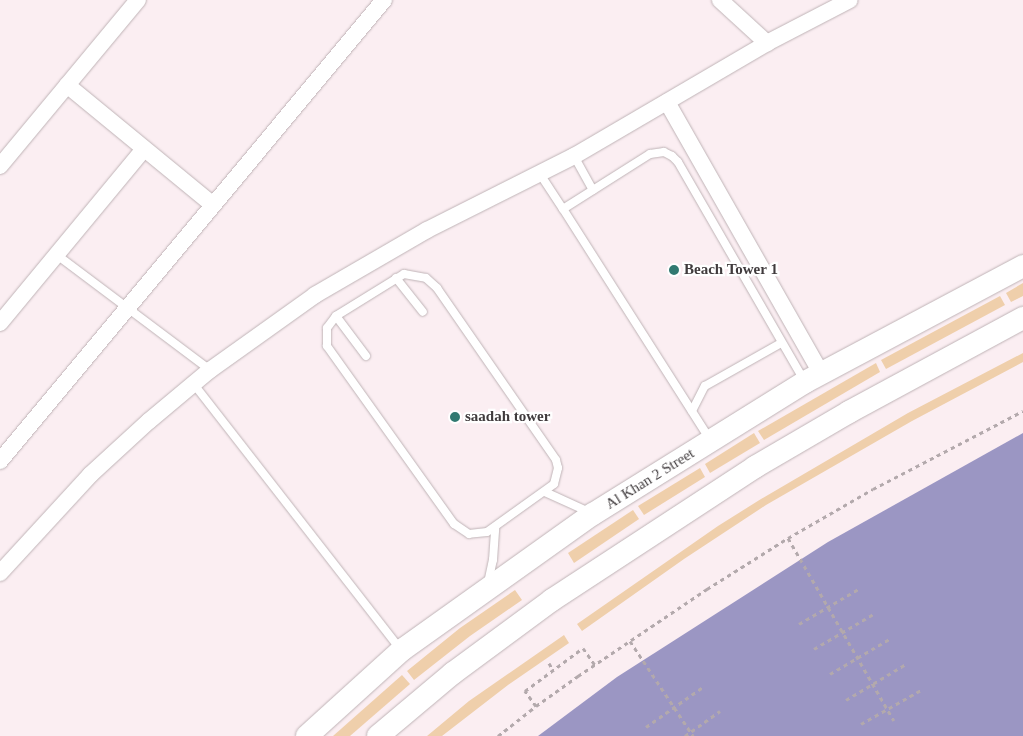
<!DOCTYPE html>
<html>
<head>
<meta charset="utf-8">
<style>
  body { margin:0 }
  #map { position:relative; width:1023px; height:736px; overflow:hidden; background:#fbeef2; font-family:"Times New Roman",serif }
  div>[style] { position:absolute }
  .green>* { inset:0; background:#efcfab }
  .water>* { inset:0; background:#9b96c3 }
  .path>* { height:3px; margin-top:-1.5px; transform-origin:0; background:repeating-linear-gradient(90deg,#b3a9ac 0 4px,transparent 0 8px) }
  .roads { filter:drop-shadow(0 0 1px #bfb3b6) drop-shadow(0 0 1px #bfb3b6) }
  .service>* { height:8px; margin:-4px; padding:0 4px; transform-origin:4px; border-radius:4px; background:#fff }
  .minor>* { height:16px; margin:-8px; padding:0 8px; transform-origin:8px; border-radius:8px; background:#fff }
  .secondary>* { height:22px; margin:-11px; padding:0 11px; transform-origin:11px; border-radius:11px; background:#fff }
  .dots>* { width:14px; height:14px; translate:-50% -50%; box-sizing:border-box; border:2px solid #fff; border-radius:50% }
  span { translate:-50% -50%; white-space:nowrap; text-align:center; line-height:1.15; -webkit-text-stroke:4.5px #fff; paint-order:stroke }
  .poi-label { font-size:15px; color:#403b3d; font-weight:700 }
  .left { translate:0 -50%; text-align:left }
  .street-label { font-size:15px; color:#403b3d }
</style>
</head>
<body>
<div id="map">
  <div class="green">
    <div style="clip-path:polygon(1023px 283px,1023px 296px,1011px 302px,1006px 293px)"></div>
    <div style="clip-path:polygon(1000px 296px,1005px 305px,886px 369px,881px 360px)"></div>
    <div style="clip-path:polygon(1023px 353px,1023px 362px,912px 421px,766px 505px,684px 559px,582px 631px,577px 624px,718px 526px,761px 499px,908px 413px)"></div>
    <div style="clip-path:polygon(876px 363px,880px 372px,764px 440px,758px 431px)"></div>
    <div style="clip-path:polygon(754px 433px,760px 443px,710px 473px,705px 464px)"></div>
    <div style="clip-path:polygon(700px 468px,705px 477px,644px 515px,638px 506px)"></div>
    <div style="clip-path:polygon(633px 510px,639px 519px,574px 563px,568px 553px)"></div>
    <div style="clip-path:polygon(515px 590px,522px 600px,470px 636px,414px 680px,407px 671px,460px 628px)"></div>
    <div style="clip-path:polygon(564px 635px,569px 643px,508px 685px,442px 736px,427px 736px,469px 701px)"></div>
    <div style="clip-path:polygon(402px 675px,410px 684px,350px 736px,333px 736px)"></div>
  </div>
  <div class="water">
    <div style="clip-path:polygon(1023px 433px,1023px 736px,538px 736px,617px 677px,828px 542px)"></div>
  </div>
  <div class="path">
    <div style="left:788px;top:538px;width:211px;rotate:59.9deg"></div>
    <div style="left:799px;top:624px;width:71px;rotate:-30.5deg"></div>
    <div style="left:630px;top:641px;width:114px;rotate:56.4deg"></div>
    <div style="left:814px;top:649px;width:71px;rotate:-30.5deg"></div>
    <div style="left:549px;top:663px;width:8px;rotate:60deg"></div>
    <div style="left:830px;top:674px;width:71px;rotate:-30.5deg"></div>
    <div style="left:846px;top:700px;width:70px;rotate:-31deg"></div>
    <div style="left:536px;top:706px;width:19px;rotate:-126deg"></div>
    <div style="left:525px;top:691px;width:72px;rotate:-36.6deg"></div>
    <div style="left:583px;top:648px;width:21px;rotate:55deg"></div>
    <div style="left:861px;top:724px;width:69px;rotate:-29.5deg"></div>
    <div style="left:646px;top:727px;width:70px;rotate:-35.1deg"></div>
    <div style="left:498px;top:736px;width:48px;rotate:-38.3deg"></div>
    <div style="left:536px;top:706px;width:52px;rotate:-35.5deg"></div>
    <div style="left:578px;top:676px;width:156px;rotate:-34deg"></div>
    <div style="left:707px;top:589px;width:96px;rotate:-32.2deg"></div>
    <div style="left:788px;top:538px;width:98px;rotate:-30deg"></div>
    <div style="left:873px;top:489px;width:169px;rotate:-27.5deg"></div>
    <div style="left:685px;top:736px;width:43px;rotate:-35.5deg"></div>
  </div>
  <div class="roads">
    <div class="service">
      <div style="left:574px;top:156px;width:39px;rotate:61deg"></div>
      <div style="left:540px;top:174px;width:42px;rotate:56.7deg"></div>
      <div style="left:57px;top:255px;width:191px;rotate:36.9deg"></div>
      <div style="left:404px;top:274px;width:22px;rotate:10deg"></div>
      <div style="left:426px;top:278px;width:15px;rotate:42deg"></div>
      <div style="left:437px;top:288px;width:209px;rotate:55.3deg"></div>
      <div style="left:556px;top:460px;width:8px;rotate:76deg"></div>
      <div style="left:558px;top:468px;width:16px;rotate:104deg"></div>
      <div style="left:554px;top:484px;width:82px;rotate:144.4deg"></div>
      <div style="left:487px;top:532px;width:18px;rotate:174deg"></div>
      <div style="left:469px;top:534px;width:18px;rotate:-146deg"></div>
      <div style="left:454px;top:524px;width:219px;rotate:-125.5deg"></div>
      <div style="left:327px;top:346px;width:18px;rotate:-90deg"></div>
      <div style="left:327px;top:328px;width:15px;rotate:-53deg"></div>
      <div style="left:336px;top:316px;width:80px;rotate:-31.7deg"></div>
      <div style="left:396px;top:278px;width:43px;rotate:51.5deg"></div>
      <div style="left:336px;top:316px;width:50px;rotate:53.1deg"></div>
      <div style="left:193px;top:383px;width:337px;rotate:52.1deg"></div>
      <div style="left:692px;top:411px;width:28px;rotate:-63deg"></div>
      <div style="left:705px;top:386px;width:87px;rotate:-29.5deg"></div>
      <div style="left:709px;top:438px;width:272px;rotate:-122.5deg"></div>
      <div style="left:563px;top:209px;width:103px;rotate:-32.3deg"></div>
      <div style="left:650px;top:154px;width:14px;rotate:-8deg"></div>
      <div style="left:664px;top:152px;width:9px;rotate:27deg"></div>
      <div style="left:672px;top:156px;width:8px;rotate:45deg"></div>
      <div style="left:678px;top:162px;width:252px;rotate:60deg"></div>
      <div style="left:545px;top:492px;width:48px;rotate:24.4deg"></div>
      <div style="left:488px;top:583px;width:24px;rotate:-78deg"></div>
      <div style="left:493px;top:560px;width:32px;rotate:-86deg"></div>
    </div>
    <div class="minor">
      <div style="left:720px;top:0;width:64px;rotate:42.5deg"></div>
      <div style="left:67px;top:85px;width:189px;rotate:39.4deg"></div>
      <div style="left:667px;top:102px;width:312px;rotate:60.4deg"></div>
      <div style="left:0;top:166px;width:216px;rotate:-50.3deg"></div>
      <div style="left:0;top:323px;width:226px;rotate:-50.4deg"></div>
      <div style="left:0;top:461px;width:600px;rotate:-50.21deg"></div>
      <div style="left:0;top:573px;width:133px;rotate:-47.4deg"></div>
      <div style="left:90px;top:475px;width:80px;rotate:-42.5deg"></div>
      <div style="left:149px;top:421px;width:80px;rotate:-39.9deg"></div>
      <div style="left:210px;top:370px;width:129px;rotate:-35.5deg"></div>
      <div style="left:315px;top:295px;width:129px;rotate:-30.1deg"></div>
      <div style="left:427px;top:230px;width:165px;rotate:-26.7deg"></div>
      <div style="left:574px;top:156px;width:224px;rotate:-30.3deg"></div>
      <div style="left:767px;top:43px;width:93px;rotate:-27.4deg"></div>
    </div>
    <div class="secondary">
      <div style="left:307px;top:736px;width:128px;rotate:-42.2deg"></div>
      <div style="left:402px;top:650px;width:234px;rotate:-35.5deg"></div>
      <div style="left:593px;top:514px;width:250px;rotate:-31.9deg"></div>
      <div style="left:805px;top:382px;width:247px;rotate:-28deg"></div>
      <div style="left:378px;top:736px;width:98px;rotate:-40deg"></div>
      <div style="left:453px;top:673px;width:123px;rotate:-36.4deg"></div>
      <div style="left:552px;top:600px;width:243px;rotate:-33.2deg"></div>
      <div style="left:755px;top:467px;width:109px;rotate:-30.3deg"></div>
      <div style="left:849px;top:412px;width:198px;rotate:-28.4deg"></div>
    </div>
  </div>
  <div class="dots">
    <div style="left:674px;top:270px;background:#317971"></div>
    <div style="left:455px;top:417px;background:#317971"></div>
  </div>
  <div class="poi-label">
    <span class="left" style="left:684px;top:270px">Beach Tower 1</span>
    <span class="left" style="left:465px;top:417px">saadah tower</span>
  </div>
  <div class="street-label">
    <span style="left:650px;top:479px;rotate:-32deg">Al Khan 2 Street</span>
  </div>
</div>
</body>
</html>
